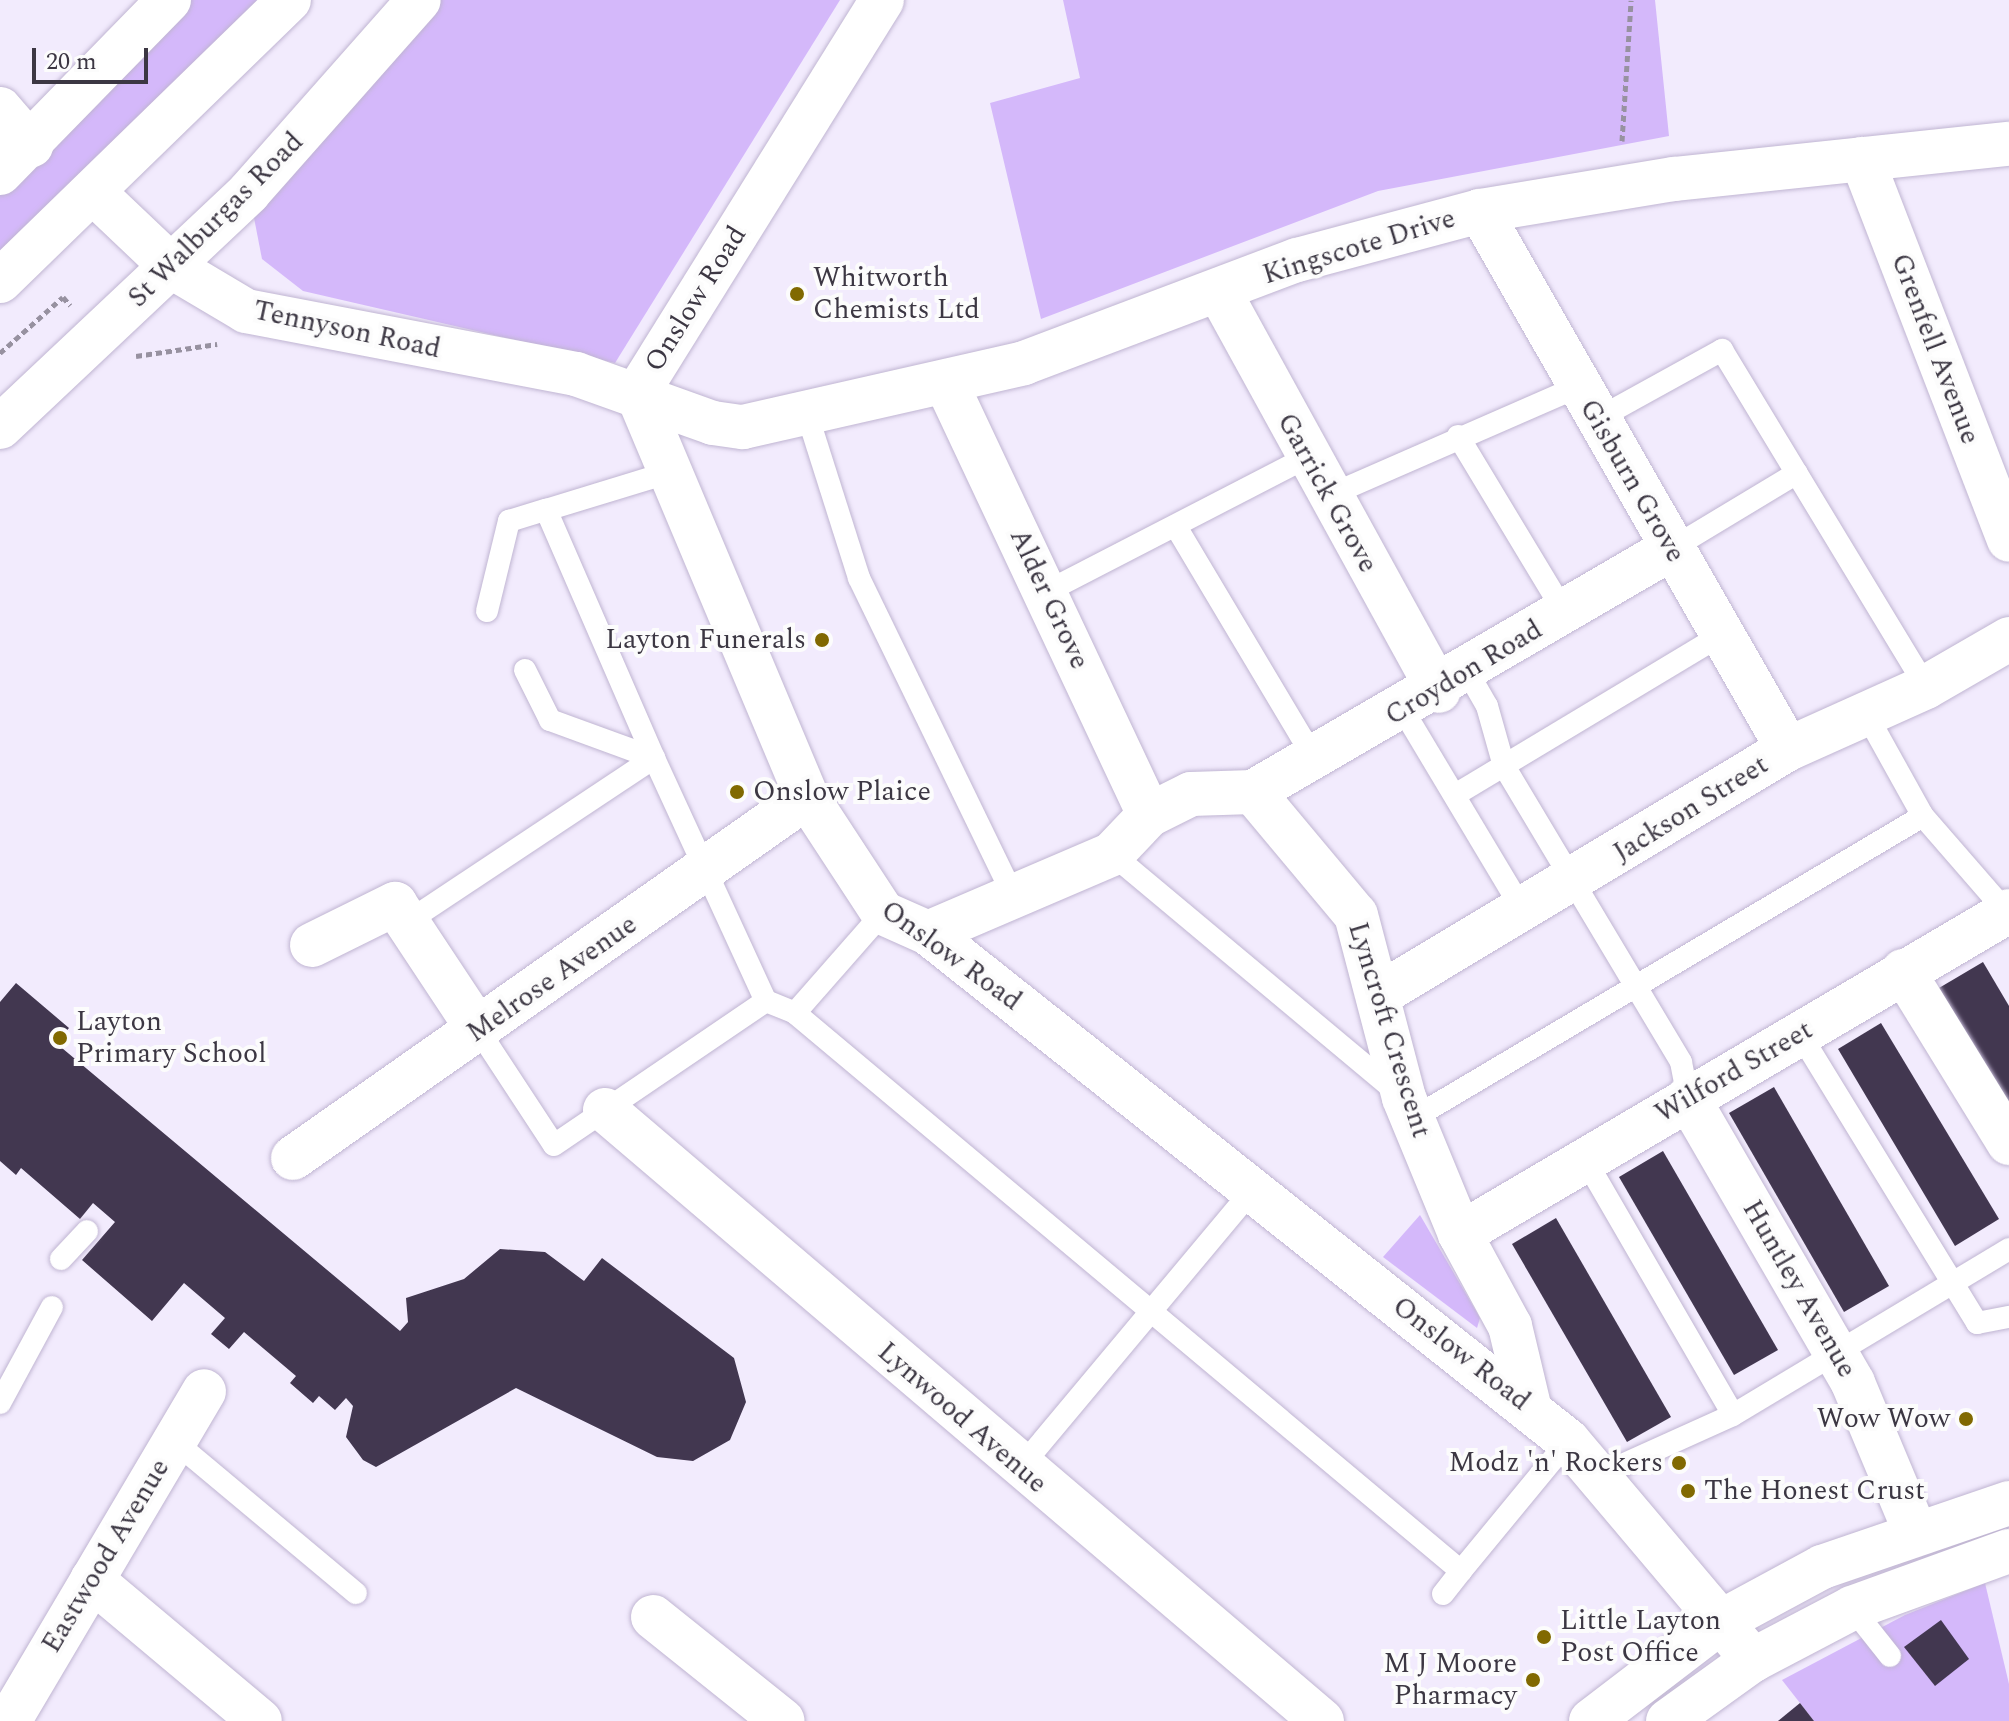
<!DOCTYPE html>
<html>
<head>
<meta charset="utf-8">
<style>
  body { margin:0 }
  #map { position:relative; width:2009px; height:1721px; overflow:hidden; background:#f2ebfd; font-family:Spectral,serif }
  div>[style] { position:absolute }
  .green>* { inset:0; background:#d4b8fa }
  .building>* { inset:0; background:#423750 }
  .path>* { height:5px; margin-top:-2.5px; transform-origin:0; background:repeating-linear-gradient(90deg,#9791a0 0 6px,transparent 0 10px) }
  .roads { filter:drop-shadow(0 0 2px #c0b5d2) drop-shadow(0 0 2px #c0b5d2) }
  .service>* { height:22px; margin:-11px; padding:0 11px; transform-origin:11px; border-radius:11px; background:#fff }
  .minor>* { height:44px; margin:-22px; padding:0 22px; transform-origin:22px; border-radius:22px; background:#fff }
  .primary>* { height:44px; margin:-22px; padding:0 22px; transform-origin:22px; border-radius:22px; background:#fff }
  .dots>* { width:22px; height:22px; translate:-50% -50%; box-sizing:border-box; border:4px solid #fcfcfc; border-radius:50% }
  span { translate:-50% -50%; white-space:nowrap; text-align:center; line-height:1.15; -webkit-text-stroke:8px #fcfcfc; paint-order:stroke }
  .street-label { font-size:28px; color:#3c3743 }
  .poi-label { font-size:28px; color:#3c3743 }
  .left { translate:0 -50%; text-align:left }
  .right { translate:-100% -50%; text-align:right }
  .scale { position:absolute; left:32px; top:48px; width:116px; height:36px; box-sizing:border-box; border:4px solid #3c3743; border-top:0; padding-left:10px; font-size:24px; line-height:28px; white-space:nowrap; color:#3c3743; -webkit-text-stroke:6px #fcfcfc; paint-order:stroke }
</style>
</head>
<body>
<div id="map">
  <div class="green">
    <div style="clip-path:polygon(169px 0,289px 0,0 281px,0 167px)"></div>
    <div style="clip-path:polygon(417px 0,840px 0,615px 363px,303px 291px,262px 259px,249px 192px)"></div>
    <div style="clip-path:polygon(1063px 0,1655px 0,1669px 136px,1378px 191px,1041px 319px,990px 103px,1080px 78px)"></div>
    <div style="clip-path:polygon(1420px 1215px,1480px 1318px,1477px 1328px,1383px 1257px)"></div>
    <div style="clip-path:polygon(1985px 1583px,2009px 1684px,2009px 1721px,1814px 1721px,1782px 1680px,1905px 1615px)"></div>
  </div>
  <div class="building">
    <div style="clip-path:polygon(1983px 962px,2009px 1006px,2009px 1105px,1939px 988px)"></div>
    <div style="clip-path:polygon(16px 983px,69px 1028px,56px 1043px,400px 1331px,408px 1322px,406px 1298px,464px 1279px,500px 1249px,545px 1252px,584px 1281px,602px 1258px,734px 1358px,746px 1402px,730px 1440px,693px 1461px,657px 1457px,516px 1388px,376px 1467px,363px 1460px,346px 1437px,353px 1406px,346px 1398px,335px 1410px,319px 1396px,313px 1403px,290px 1383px,296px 1376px,244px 1332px,229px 1349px,211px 1334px,225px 1318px,184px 1283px,152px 1321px,82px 1260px,115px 1222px,93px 1203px,80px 1219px,21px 1168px,16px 1175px,0 1161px,0 1002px)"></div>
    <div style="clip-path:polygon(1881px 1023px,1999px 1219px,1955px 1246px,1838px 1049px)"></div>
    <div style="clip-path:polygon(1774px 1087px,1889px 1286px,1844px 1312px,1729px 1113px)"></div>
    <div style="clip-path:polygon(1663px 1151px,1778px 1350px,1734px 1375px,1619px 1177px)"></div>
    <div style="clip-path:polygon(1556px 1218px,1671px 1417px,1627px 1442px,1512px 1244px)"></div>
    <div style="clip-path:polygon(1941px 1620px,1969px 1659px,1935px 1686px,1904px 1647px)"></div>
    <div style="clip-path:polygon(1800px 1703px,1814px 1721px,1778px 1721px)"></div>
  </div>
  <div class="path">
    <div style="left:1622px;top:141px;width:141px;rotate:-86.3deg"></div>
    <div style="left:0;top:353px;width:84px;rotate:-41.6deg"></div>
    <div style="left:63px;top:297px;width:11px;rotate:49deg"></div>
    <div style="left:136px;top:356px;width:82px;rotate:-8.4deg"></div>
  </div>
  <div class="roads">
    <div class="service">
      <div style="left:807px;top:414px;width:172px;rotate:72.4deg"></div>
      <div style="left:859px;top:578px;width:357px;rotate:64.1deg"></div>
      <div style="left:1597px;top:419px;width:143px;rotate:-28.9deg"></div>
      <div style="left:1722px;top:350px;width:394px;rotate:58.8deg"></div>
      <div style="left:1458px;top:436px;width:205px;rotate:58.9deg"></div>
      <div style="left:1328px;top:496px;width:272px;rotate:-23.6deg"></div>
      <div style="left:1178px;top:530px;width:268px;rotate:59.2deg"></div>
      <div style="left:1671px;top:549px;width:147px;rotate:-31.1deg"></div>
      <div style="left:1046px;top:592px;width:292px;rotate:-27.3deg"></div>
      <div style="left:487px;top:611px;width:93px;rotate:-76.3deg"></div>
      <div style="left:509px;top:521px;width:39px;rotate:-17deg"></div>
      <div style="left:525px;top:670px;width:56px;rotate:63.4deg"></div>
      <div style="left:550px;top:720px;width:111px;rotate:20.1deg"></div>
      <div style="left:654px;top:758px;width:268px;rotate:65.3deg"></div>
      <div style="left:1468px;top:673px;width:38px;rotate:60deg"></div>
      <div style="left:1487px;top:706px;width:62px;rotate:74.2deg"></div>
      <div style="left:1504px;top:766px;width:345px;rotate:59.1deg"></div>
      <div style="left:1681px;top:1062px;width:37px;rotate:79deg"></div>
      <div style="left:1403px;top:710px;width:232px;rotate:59.1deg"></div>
      <div style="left:1865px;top:712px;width:119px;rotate:60.9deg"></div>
      <div style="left:1923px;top:816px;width:131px;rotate:49deg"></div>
      <div style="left:1455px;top:795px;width:309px;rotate:-31deg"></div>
      <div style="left:1112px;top:854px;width:371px;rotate:39.9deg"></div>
      <div style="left:407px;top:922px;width:296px;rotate:-33.6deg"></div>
      <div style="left:654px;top:758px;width:270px;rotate:-113.5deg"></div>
      <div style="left:546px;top:510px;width:127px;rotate:-17deg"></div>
      <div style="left:795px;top:1013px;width:869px;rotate:39.96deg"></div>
      <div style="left:1461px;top:1571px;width:168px;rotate:-50.5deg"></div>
      <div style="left:479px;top:1031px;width:136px;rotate:56.7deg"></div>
      <div style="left:554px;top:1145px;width:256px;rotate:-34.2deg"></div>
      <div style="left:766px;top:1001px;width:31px;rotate:22deg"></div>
      <div style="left:795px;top:1013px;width:133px;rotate:-48.7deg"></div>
      <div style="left:1800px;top:1034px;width:339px;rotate:58.5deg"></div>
      <div style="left:1977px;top:1323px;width:33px;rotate:-11deg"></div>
      <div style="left:1412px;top:1119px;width:594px;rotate:-30.67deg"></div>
      <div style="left:1586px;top:1161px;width:293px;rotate:59.9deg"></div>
      <div style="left:61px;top:1259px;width:38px;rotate:-47deg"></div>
      <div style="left:0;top:1403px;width:109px;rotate:-61.6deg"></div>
      <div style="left:174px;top:1441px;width:237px;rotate:39.9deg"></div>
      <div style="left:1020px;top:1468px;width:363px;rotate:-50.1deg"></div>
      <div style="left:1600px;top:1475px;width:146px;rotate:-24.3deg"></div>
      <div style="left:1733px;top:1415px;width:322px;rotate:-31deg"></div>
      <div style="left:1443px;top:1594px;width:29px;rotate:-52deg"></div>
      <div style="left:1852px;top:1608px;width:61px;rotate:51.6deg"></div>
    </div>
    <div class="minor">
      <div style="left:882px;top:0;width:463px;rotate:121.9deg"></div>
      <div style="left:637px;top:393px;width:438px;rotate:67.2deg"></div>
      <div style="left:807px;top:797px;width:139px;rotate:56.8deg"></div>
      <div style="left:883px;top:913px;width:49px;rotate:24deg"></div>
      <div style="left:928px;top:933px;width:817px;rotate:38.44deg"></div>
      <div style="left:1568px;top:1441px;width:287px;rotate:49.8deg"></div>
      <div style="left:0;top:109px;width:48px;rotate:49.3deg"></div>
      <div style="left:1862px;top:159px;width:408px;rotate:68.9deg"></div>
      <div style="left:0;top:173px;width:242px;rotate:-45.7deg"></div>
      <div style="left:93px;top:192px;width:109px;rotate:43.5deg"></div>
      <div style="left:172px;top:267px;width:86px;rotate:30.7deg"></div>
      <div style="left:246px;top:311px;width:336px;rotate:10.8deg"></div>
      <div style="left:576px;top:374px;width:145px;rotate:19.7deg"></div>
      <div style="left:713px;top:423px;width:30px;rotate:8deg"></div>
      <div style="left:743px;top:427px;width:288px;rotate:-12.8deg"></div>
      <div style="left:1024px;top:363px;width:292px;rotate:-20.7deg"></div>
      <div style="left:1297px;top:260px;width:189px;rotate:-15deg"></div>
      <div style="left:1480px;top:211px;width:197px;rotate:-9.4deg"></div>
      <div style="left:1674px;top:179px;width:337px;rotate:-6deg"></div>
      <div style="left:1480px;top:211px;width:620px;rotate:60.21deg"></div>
      <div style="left:1220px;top:293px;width:454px;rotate:61.2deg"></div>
      <div style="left:947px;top:385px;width:475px;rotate:64.8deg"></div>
      <div style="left:1253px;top:792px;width:484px;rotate:-30.2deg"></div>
      <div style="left:928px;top:933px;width:200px;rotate:-23.2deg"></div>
      <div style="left:1112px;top:854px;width:54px;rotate:-46.5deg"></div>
      <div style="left:1149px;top:815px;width:47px;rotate:-26.6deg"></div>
      <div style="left:1191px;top:794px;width:62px;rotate:-1.8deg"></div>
      <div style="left:1253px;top:792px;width:160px;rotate:50.1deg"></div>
      <div style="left:1356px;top:915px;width:189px;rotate:75.3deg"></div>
      <div style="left:1404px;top:1098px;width:147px;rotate:67.6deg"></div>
      <div style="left:1460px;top:1234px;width:105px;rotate:61.5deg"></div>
      <div style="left:1510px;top:1326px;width:82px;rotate:76.6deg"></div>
      <div style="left:312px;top:945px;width:93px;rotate:-26.3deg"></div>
      <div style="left:395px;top:904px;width:152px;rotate:56.5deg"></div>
      <div style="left:1903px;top:971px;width:202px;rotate:58.4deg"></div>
      <div style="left:1380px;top:994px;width:476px;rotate:-31deg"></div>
      <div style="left:1788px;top:749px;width:151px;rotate:-24.2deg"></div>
      <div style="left:1926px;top:687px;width:96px;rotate:-30deg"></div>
      <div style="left:1688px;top:1098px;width:329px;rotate:59.9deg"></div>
      <div style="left:1853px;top:1383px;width:160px;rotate:67.3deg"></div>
      <div style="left:605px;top:1110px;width:942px;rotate:40.44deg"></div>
      <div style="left:293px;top:1158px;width:628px;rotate:-35.08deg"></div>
      <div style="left:1460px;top:1234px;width:637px;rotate:-30.47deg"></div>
      <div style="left:92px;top:1580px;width:219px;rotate:40deg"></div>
      <div style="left:653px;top:1617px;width:166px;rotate:38.7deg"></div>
      <div style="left:9px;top:1721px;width:383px;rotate:-59.4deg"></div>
    </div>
    <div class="primary">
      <div style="left:0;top:281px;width:403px;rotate:-44.2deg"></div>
      <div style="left:0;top:427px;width:342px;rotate:-43.3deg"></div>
      <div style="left:249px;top:192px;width:256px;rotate:-48.5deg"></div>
      <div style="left:1591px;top:1721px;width:165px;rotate:-37.4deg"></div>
      <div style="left:1722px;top:1621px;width:114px;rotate:-28.4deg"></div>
      <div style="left:1822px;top:1567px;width:198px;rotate:-18.9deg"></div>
      <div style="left:1668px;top:1721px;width:105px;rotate:-35.7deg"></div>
      <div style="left:1753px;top:1660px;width:112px;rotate:-27.7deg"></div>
      <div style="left:1852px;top:1608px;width:167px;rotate:-20deg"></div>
    </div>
  </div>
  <div class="dots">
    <div style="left:797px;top:294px;background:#816901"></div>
    <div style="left:822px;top:640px;background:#816901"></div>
    <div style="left:737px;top:792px;background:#816901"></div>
    <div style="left:60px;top:1038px;background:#816901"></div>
    <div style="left:1966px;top:1419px;background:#816901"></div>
    <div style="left:1679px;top:1463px;background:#816901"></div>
    <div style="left:1688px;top:1491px;background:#816901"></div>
    <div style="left:1544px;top:1637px;background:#816901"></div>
    <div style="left:1533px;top:1680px;background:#816901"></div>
  </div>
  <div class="street-label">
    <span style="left:216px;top:220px;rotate:-45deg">St Walburgas Road</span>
    <span style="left:1359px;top:247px;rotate:-17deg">Kingscote Drive</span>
    <span style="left:696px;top:299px;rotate:-58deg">Onslow Road</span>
    <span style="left:347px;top:330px;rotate:12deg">Tennyson Road</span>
    <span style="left:1935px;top:349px;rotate:69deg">Grenfell Avenue</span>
    <span style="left:1632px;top:481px;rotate:60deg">Gisburn Grove</span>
    <span style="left:1327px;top:493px;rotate:61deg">Garrick Grove</span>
    <span style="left:1049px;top:599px;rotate:65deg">Alder Grove</span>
    <span style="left:1464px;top:673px;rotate:-31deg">Croydon Road</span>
    <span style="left:1691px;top:809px;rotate:-32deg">Jackson Street</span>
    <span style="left:951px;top:956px;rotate:36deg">Onslow Road</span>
    <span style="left:552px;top:979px;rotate:-35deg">Melrose Avenue</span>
    <span style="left:1389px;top:1030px;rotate:73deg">Lyncroft Crescent</span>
    <span style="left:1734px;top:1072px;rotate:-30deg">Wilford Street</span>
    <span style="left:1799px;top:1289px;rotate:60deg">Huntley Avenue</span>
    <span style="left:1461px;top:1354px;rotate:38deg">Onslow Road</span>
    <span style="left:962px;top:1418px;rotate:41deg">Lynwood Avenue</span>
    <span style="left:106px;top:1556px;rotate:-59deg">Eastwood Avenue</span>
  </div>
  <div class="poi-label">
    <span class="left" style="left:813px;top:294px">Whitworth<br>Chemists Ltd</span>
    <span class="right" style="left:806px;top:640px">Layton Funerals</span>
    <span class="left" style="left:753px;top:792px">Onslow Plaice</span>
    <span class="left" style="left:76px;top:1038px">Layton<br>Primary School</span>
    <span class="right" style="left:1950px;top:1419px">Wow Wow</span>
    <span class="right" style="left:1663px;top:1463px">Modz 'n' Rockers</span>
    <span class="left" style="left:1704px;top:1491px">The Honest Crust</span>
    <span class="left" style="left:1560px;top:1637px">Little Layton<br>Post Office</span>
    <span class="right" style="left:1517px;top:1680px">M J Moore<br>Pharmacy</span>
  </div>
  <div class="scale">20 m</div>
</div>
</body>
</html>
